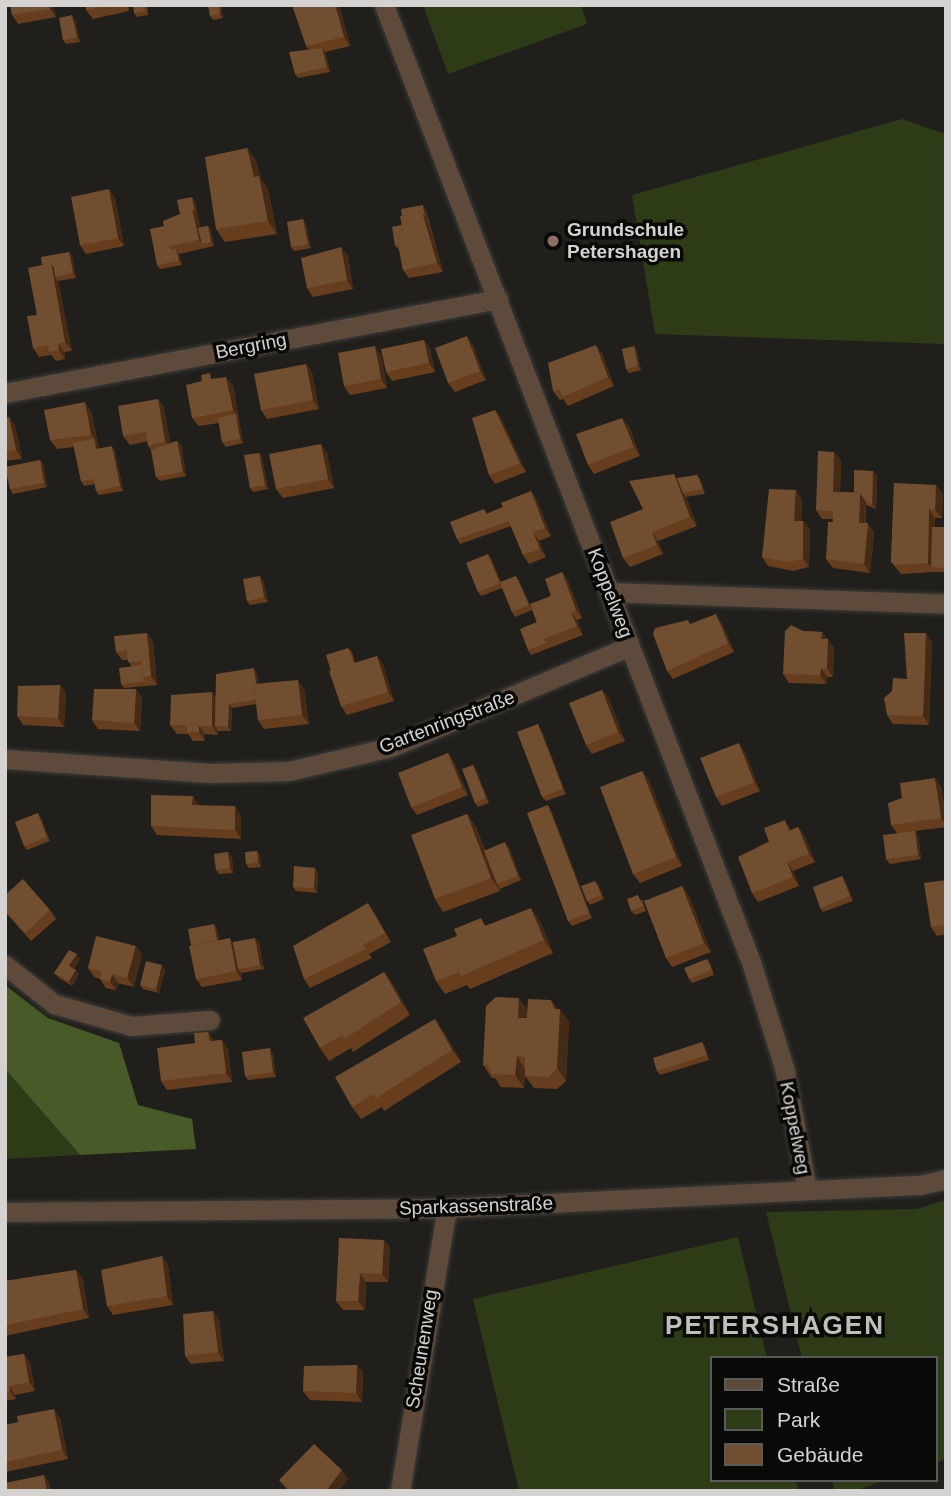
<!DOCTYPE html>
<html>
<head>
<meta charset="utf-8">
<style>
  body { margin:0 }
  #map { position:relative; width:951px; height:1496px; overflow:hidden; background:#201f1c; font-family:Helvetica,sans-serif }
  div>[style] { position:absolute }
  .green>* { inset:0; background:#2e3b17 }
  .forest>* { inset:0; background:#485a28 }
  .roads { filter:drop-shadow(0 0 2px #3d3c39) drop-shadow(0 0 2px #3d3c39) }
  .minor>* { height:19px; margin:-9.5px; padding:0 9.5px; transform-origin:9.5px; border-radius:9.5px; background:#5d4a3b }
  .wall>* { inset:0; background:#663e1e }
  .shaded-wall>* { inset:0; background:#452b15 }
  .building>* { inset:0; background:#724e31 }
  .dots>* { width:19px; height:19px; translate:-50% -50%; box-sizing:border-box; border:4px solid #090908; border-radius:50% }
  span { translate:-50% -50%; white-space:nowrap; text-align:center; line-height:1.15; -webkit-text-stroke:7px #090908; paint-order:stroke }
  .poi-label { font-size:19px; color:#d4d3d1; font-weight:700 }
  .left { translate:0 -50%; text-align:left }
  .street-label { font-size:19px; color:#d4d3d1 }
  .district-label { font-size:26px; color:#bfbeba; font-weight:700; letter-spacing:2px }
  .frame { position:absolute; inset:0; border:7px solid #d4d3d1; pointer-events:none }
  .legend { position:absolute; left:710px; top:1356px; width:228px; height:126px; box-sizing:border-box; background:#090908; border:2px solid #5a5a58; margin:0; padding:9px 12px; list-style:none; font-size:21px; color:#d4d3d1 }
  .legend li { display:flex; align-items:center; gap:14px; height:35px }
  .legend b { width:35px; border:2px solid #5a5a58 }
</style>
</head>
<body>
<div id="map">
  <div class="green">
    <div style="clip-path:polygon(423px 5px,581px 5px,587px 24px,448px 74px)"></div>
    <div style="clip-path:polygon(902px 119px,946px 134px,946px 344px,655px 334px,632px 195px)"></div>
    <div style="clip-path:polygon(5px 1069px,80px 1155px,5px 1159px)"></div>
    <div style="clip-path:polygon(946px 1200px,946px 1459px,935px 1463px,935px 1358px,802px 1358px,766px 1212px,917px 1209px)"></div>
    <div style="clip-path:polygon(738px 1237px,767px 1358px,711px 1358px,711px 1480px,796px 1480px,798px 1491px,519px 1491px,473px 1299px)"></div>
    <div style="clip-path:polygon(832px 1480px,885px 1480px,855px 1491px,834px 1491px)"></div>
  </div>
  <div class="forest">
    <div style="clip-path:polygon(5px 985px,48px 1018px,119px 1043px,138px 1105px,192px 1119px,196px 1149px,80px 1155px,5px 1069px)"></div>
  </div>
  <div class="roads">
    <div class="minor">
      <div style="left:384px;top:5px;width:1025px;rotate:69.02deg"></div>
      <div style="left:751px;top:962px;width:110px;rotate:72.6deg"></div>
      <div style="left:784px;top:1067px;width:125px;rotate:79.4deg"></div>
      <div style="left:5px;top:393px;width:502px;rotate:-10.79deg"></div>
      <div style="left:610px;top:592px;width:336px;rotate:2deg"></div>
      <div style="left:5px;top:759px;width:206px;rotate:3.9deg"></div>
      <div style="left:211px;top:773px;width:78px;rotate:-1.5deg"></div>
      <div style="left:289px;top:771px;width:105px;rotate:-13.2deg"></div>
      <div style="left:391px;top:747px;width:259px;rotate:-22.9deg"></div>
      <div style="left:5px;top:965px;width:63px;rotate:38.5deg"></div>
      <div style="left:54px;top:1004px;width:80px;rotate:15.9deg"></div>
      <div style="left:131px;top:1026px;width:79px;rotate:-4.3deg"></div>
      <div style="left:5px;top:1212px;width:442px;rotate:-0.5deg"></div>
      <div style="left:447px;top:1208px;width:474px;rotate:-2.8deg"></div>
      <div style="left:920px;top:1185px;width:27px;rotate:-13deg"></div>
      <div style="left:400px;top:1491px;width:287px;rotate:-80.6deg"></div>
    </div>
  </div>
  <div class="wall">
    <div style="clip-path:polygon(53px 5px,56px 17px,18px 24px,12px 15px)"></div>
    <div style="clip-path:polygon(86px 5px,128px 5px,129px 11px,93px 19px,86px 10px)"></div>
    <div style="clip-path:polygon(147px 5px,148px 15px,137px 17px,134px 13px)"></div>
    <div style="clip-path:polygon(208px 5px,221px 5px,223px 18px,213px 20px,210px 16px)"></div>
    <div style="clip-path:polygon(339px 5px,350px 46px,325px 52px,330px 72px,298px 78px,295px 74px,308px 49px,306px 46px)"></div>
    <div style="clip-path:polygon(75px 20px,80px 42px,66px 44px,63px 40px)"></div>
    <div style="clip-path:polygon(247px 148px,256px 161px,260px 177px,268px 189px,277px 234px,225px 242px,216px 229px)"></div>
    <div style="clip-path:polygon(192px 197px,195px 202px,200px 227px,208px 226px,211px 230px,214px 246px,179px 254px,182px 265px,160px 269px,157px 265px,164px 226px,180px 214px)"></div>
    <div style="clip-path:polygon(115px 198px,124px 246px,86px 254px,80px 245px)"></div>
    <div style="clip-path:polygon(426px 210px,443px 272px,409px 278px,403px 270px,399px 250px,395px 246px,401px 225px)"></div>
    <div style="clip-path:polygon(303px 219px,306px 224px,311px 248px,294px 251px,291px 247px)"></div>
    <div style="clip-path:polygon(341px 247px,348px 256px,353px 289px,313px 297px,307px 288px)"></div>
    <div style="clip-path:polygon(69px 252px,72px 256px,76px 278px,58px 281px,72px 351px,64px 352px,65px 359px,56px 361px,51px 355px,39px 357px,33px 348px,42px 265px)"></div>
    <div style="clip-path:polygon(424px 340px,430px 349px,435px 372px,392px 381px,386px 372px)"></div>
    <div style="clip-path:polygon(473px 345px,486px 380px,455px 392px,448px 383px)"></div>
    <div style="clip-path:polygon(634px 346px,637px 351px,641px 370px,629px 373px,626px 369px)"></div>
    <div style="clip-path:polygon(602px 353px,614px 386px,568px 406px,563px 399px,560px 400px,553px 391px)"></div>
    <div style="clip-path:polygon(381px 355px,387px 388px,350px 395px,344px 386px)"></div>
    <div style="clip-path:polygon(306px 364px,312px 373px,319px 409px,267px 419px,261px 410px)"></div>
    <div style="clip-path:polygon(233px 385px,243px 443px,226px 447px,222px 442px,219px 423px,199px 426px,192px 418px)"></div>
    <div style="clip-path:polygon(158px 399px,164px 408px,170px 443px,177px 441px,181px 445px,186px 476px,160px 481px,156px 477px,151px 450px,148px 446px,148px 441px,130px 445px,123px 436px)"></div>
    <div style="clip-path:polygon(495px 410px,501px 418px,526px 472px,495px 484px,489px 475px)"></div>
    <div style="clip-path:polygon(91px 411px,99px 449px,115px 451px,123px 491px,99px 495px,96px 491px,95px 484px,84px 486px,81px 481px,74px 447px,57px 449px,50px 440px)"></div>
    <div style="clip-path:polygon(9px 417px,15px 426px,22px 459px,5px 461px,5px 418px)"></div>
    <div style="clip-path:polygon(629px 426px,640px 456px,594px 474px,588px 465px)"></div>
    <div style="clip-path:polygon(834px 452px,841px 460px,840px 492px,854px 492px,877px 475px,876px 509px,866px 505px,866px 523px,874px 532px,870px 573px,833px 568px,826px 559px,833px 519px,822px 519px,816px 510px)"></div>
    <div style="clip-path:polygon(259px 453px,262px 457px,268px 489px,253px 492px,250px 488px)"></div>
    <div style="clip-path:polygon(327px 453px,334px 488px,283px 498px,276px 489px)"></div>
    <div style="clip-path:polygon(40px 460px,43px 464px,47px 487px,13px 494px,10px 489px)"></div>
    <div style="clip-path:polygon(697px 475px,700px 479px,705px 494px,686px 497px,697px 526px,658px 541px,663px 554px,630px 567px,623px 558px,678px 478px)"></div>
    <div style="clip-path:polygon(894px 483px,943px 493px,942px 518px,935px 518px,935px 527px,946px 527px,946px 572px,934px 572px,901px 574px,891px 562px)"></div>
    <div style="clip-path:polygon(531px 491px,537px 500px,551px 536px,539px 541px,546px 557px,529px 564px,523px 555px,511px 526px,460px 544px,457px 539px,484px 509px,487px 514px,503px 507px)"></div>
    <div style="clip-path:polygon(802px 499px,801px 521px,803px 521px,810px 529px,809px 567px,793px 571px,768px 566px,762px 557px)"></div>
    <div style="clip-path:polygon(491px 558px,501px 582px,519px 580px,532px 610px,515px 617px,512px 612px,502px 588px,481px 596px,478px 592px)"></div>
    <div style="clip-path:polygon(562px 572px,568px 581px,582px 618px,577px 620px,583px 635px,531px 655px,528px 650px,537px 622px)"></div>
    <div style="clip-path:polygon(263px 580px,268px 602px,250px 605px,247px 601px)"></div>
    <div style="clip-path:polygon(722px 623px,734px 652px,673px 679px,667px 671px,691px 624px)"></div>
    <div style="clip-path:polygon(803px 631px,822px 632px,834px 648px,833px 677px,827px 677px,826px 684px,789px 683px,783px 674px)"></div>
    <div style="clip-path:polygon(153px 641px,157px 685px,124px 688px,121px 684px,131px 666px,128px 660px,122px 660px,116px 652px)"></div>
    <div style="clip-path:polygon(932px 642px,929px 725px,893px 724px,887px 715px,907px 679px)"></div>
    <div style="clip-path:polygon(348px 648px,352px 652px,355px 663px,377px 656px,383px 665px,394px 701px,347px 715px,341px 706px)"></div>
    <div style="clip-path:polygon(257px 673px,258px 684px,304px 689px,309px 724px,264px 729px,258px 720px,256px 704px,232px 708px,231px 731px,218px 731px,218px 735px,205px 734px,205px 741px,193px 741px,188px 734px,177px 734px,170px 725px,212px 692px,215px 697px)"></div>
    <div style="clip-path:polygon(60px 685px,66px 693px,64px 727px,23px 725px,17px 716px)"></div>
    <div style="clip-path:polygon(136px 689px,142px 698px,140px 731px,98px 729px,92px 720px)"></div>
    <div style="clip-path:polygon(602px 690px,609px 699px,625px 741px,592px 754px,586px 745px)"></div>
    <div style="clip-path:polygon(541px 729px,566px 794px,546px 801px,542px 797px)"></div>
    <div style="clip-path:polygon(745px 752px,760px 791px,722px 806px,716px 797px)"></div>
    <div style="clip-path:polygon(448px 753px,454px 762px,468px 795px,417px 815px,411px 807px)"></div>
    <div style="clip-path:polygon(473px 765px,476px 769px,489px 803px,478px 807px,475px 803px)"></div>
    <div style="clip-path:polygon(642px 771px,649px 780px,682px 866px,640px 883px,633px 874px)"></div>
    <div style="clip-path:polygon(941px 787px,946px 817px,946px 827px,915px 831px,918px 835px,921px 859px,890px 864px,886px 859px,897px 833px,891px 825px)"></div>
    <div style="clip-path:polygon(199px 805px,241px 815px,241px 839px,157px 835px,151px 826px)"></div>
    <div style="clip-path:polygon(551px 810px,592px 918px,572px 926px,568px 921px)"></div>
    <div style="clip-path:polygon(467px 814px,476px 827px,485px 850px,509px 847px,521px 880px,500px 889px,498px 887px,500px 891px,443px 912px,435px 899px)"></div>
    <div style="clip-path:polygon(41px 818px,50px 841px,27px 850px,24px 846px)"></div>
    <div style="clip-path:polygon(788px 825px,790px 830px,798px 827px,804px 835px,815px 862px,793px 871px,799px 886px,758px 902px,752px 893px,769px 842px)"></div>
    <div style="clip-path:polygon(257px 851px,260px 856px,261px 867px,249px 868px,246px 864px)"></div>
    <div style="clip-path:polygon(232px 857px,233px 873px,219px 874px,216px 870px)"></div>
    <div style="clip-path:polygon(315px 868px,318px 872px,317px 893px,296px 891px,293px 887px)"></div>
    <div style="clip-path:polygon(842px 876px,845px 880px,853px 901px,823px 912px,820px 908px)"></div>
    <div style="clip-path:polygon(946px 880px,946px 934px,937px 936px,931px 927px)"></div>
    <div style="clip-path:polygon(595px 881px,598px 885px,604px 899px,590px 905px,587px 901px)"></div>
    <div style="clip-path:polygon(682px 886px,688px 894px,711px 952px,672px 967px,666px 958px)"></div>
    <div style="clip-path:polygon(5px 895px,50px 910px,56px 919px,31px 941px,5px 912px)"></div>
    <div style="clip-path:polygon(642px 899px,646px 911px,635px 915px,631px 911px)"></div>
    <div style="clip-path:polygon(374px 912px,391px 942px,369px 954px,372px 958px,310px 988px,304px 979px)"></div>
    <div style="clip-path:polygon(540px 921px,553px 953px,470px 989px,467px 985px,445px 994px,436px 981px,486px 925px)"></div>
    <div style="clip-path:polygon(214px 924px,217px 929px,219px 940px,233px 942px,259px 942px,264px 969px,241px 973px,242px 980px,202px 987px,196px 979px,191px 945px)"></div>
    <div style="clip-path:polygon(142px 954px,134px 987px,118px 983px,116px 990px,106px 988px,100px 979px,94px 977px,88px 968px)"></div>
    <div style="clip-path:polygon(80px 959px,74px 968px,79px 974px,72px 986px,58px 977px,54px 973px)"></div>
    <div style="clip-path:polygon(707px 959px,710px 963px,714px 975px,692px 983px,689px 979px)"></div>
    <div style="clip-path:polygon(165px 970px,159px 993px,143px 989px,140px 985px)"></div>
    <div style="clip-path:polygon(384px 972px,393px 984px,410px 1015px,353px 1052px,351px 1048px,329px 1061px,320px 1048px)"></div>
    <div style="clip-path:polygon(558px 1009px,569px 1022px,566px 1081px,557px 1089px,534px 1088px,525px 1076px,524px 1088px,501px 1087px,495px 1078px,492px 1078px,483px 1065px,527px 1010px)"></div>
    <div style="clip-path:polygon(444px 1032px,461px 1062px,384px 1111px,382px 1107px,361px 1119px,352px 1107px)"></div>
    <div style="clip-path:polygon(222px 1040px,228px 1049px,232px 1082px,167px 1090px,161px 1081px,214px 1041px)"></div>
    <div style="clip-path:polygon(702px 1042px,705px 1047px,709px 1060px,660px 1075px,657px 1071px)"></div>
    <div style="clip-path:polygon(273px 1053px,276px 1077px,248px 1080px,245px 1076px)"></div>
    <div style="clip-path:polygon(384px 1240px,390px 1248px,388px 1282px,366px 1282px,365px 1310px,343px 1310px,336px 1301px)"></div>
    <div style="clip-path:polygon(162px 1256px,168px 1265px,173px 1305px,113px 1315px,107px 1306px)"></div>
    <div style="clip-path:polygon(76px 1270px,83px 1279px,89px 1318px,5px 1336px,5px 1281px)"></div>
    <div style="clip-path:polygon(219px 1319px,224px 1361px,191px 1364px,185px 1356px)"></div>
    <div style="clip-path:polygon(24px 1354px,30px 1363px,35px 1391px,15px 1395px,16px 1399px,5px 1401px,5px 1357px)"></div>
    <div style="clip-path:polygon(357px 1365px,363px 1373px,362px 1402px,310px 1400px,303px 1391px)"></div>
    <div style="clip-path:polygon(60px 1418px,68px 1459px,5px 1472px,5px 1425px)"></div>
    <div style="clip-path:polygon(348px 1479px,339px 1491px,288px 1491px,279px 1480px)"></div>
  </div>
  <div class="shaded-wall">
    <div style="clip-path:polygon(49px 5px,53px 5px,56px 17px,50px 9px)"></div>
    <div style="clip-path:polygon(219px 5px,221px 5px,223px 18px,220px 14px)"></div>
    <div style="clip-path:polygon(335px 5px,339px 5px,350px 46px,344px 37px)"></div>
    <div style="clip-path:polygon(72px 15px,75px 20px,80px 42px,77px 37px)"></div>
    <div style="clip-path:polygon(322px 48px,325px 52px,330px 72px,327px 67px)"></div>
    <div style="clip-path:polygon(247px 148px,256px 161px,260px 177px,268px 189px,277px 234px,268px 221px,254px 177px)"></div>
    <div style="clip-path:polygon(109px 189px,115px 198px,124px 246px,118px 238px)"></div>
    <div style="clip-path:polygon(192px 197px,195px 202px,204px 244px,202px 244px,199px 240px,192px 209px)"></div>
    <div style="clip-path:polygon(423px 205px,426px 210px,428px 221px,425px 217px)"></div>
    <div style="clip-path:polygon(422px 212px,428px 221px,443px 272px,437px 263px)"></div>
    <div style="clip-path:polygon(303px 219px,306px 224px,311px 248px,308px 244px)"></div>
    <div style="clip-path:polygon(208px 226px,211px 230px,214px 246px,211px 242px)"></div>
    <div style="clip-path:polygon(341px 247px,348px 256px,353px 289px,347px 280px)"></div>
    <div style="clip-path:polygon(176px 249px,179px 254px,182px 265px,179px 261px)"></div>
    <div style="clip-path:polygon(69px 252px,72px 256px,76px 278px,73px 273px)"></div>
    <div style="clip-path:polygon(51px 263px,57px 272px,55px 277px,58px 281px,72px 351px,65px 342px)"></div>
    <div style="clip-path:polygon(467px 336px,473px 345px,486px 380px,480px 371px)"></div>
    <div style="clip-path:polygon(424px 340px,430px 349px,435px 372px,429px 363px)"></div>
    <div style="clip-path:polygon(58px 344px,64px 352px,65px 359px,59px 350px)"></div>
    <div style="clip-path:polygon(596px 345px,602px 353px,614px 386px,608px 377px)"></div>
    <div style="clip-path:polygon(375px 346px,381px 355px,387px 388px,381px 379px)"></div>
    <div style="clip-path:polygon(634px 346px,637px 351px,641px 370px,638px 366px)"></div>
    <div style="clip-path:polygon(306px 364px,312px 373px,319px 409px,313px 400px)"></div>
    <div style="clip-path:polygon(226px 377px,233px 385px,243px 443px,240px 439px,236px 414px,233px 410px)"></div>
    <div style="clip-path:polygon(158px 399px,164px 408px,172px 450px,165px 441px)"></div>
    <div style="clip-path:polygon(85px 402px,91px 411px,100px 454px,96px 449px,95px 439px,91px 435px)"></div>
    <div style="clip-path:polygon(495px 410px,501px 418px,526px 472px,520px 463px)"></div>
    <div style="clip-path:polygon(9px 417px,15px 426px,22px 459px,16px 450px)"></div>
    <div style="clip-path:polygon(622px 418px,629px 426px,640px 456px,634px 447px)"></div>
    <div style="clip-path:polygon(177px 441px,181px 445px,186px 476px,183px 472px)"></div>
    <div style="clip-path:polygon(321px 444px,327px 453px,334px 488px,328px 479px)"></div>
    <div style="clip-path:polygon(112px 446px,115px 451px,123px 491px,120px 486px)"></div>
    <div style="clip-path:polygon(834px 452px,841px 460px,840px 501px,833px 492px)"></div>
    <div style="clip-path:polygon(259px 453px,262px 457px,268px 489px,265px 485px)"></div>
    <div style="clip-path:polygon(40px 460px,43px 464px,47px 487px,44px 483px)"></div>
    <div style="clip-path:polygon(873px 471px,877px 475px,876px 509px,872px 504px)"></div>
    <div style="clip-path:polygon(674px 474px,681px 483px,683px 493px,686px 497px,697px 526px,690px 517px)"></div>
    <div style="clip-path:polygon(936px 485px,943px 493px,942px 518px,935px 510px)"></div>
    <div style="clip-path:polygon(796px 490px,802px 499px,801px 529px,794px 521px)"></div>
    <div style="clip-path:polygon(531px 491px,537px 500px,551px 536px,545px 528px)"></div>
    <div style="clip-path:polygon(860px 493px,866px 501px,865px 532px,859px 523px)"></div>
    <div style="clip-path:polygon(929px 509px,935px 518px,934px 567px,931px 567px,928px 563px)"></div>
    <div style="clip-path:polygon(803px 521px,810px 529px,809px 567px,803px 559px)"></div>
    <div style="clip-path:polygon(868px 523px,874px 532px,870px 573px,864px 564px)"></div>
    <div style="clip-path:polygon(533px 532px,539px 541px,546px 557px,540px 549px)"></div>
    <div style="clip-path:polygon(652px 532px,658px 541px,663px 554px,657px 545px)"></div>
    <div style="clip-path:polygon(488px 554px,491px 558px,503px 587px,500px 583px)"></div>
    <div style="clip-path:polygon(562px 572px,568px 581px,582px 618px,576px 610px)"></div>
    <div style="clip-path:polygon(260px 576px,263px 580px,268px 602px,264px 597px)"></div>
    <div style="clip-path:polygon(516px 576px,519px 580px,532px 610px,529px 605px)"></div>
    <div style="clip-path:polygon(571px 612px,577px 620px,583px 635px,577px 626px)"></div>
    <div style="clip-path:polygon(716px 614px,722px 623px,734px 652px,728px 643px)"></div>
    <div style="clip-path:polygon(822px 632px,834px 648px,833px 677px,827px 668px,821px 639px)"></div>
    <div style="clip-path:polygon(147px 633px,153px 641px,157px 685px,151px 676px)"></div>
    <div style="clip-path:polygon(926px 633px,932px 642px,929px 725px,923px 716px)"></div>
    <div style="clip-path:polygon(377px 656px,383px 665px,394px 701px,388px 692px)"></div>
    <div style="clip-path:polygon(254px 668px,257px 673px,261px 704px,258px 699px)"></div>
    <div style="clip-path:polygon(821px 668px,827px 677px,826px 684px,820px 675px)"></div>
    <div style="clip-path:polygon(298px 680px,304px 689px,309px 724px,302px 715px)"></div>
    <div style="clip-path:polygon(60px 685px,66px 693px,64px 727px,58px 718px)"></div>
    <div style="clip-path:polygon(136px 689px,142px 698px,140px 731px,134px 723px)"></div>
    <div style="clip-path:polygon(602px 690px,609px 699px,625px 741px,618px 732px)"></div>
    <div style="clip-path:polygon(212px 692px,219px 701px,215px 726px,218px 731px,218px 735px,212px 726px)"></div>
    <div style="clip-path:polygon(229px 704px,232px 708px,231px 731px,228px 726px)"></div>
    <div style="clip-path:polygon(538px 724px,541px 729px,566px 794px,563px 789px)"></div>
    <div style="clip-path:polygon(199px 726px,205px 734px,205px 741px,199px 732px)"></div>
    <div style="clip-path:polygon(739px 743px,745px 752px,760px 791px,754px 782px)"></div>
    <div style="clip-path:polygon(448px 753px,454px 762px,468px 795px,462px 787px)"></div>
    <div style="clip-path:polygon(473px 765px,476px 769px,489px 803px,486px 798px)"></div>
    <div style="clip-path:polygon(642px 771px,649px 780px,682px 866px,676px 857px)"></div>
    <div style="clip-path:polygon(935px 778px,941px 787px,946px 817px,946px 825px,941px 818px)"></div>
    <div style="clip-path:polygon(193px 796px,199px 805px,199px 814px,192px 805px)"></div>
    <div style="clip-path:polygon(548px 805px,551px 810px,592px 918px,589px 913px)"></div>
    <div style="clip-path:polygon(235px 806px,241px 815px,241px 839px,235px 830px)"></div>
    <div style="clip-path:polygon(38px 813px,41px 818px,50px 841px,47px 837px)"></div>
    <div style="clip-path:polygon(467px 814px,476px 827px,500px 891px,491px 878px)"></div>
    <div style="clip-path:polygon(798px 827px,804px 835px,815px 862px,809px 854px)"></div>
    <div style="clip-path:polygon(915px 831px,918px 835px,921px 859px,918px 855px)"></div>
    <div style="clip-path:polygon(505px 842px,509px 847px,521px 880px,518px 876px)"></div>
    <div style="clip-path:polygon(257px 851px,260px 856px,261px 867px,258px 862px)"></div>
    <div style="clip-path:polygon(228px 852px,232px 857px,233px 873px,230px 868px)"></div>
    <div style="clip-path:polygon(787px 862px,793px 871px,799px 886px,793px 877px)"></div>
    <div style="clip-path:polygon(315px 868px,318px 872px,317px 893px,314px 888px)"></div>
    <div style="clip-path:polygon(842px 876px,845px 880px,853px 901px,850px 896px)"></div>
    <div style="clip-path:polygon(682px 886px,688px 894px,711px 952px,704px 943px)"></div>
    <div style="clip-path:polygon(368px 903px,374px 912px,391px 942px,385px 933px)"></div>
    <div style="clip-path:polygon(531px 908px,540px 921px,553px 953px,544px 940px)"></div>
    <div style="clip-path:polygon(214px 924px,217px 929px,221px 949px,218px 945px)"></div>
    <div style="clip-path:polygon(230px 938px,236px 947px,238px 969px,241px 973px,242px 980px,236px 971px)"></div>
    <div style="clip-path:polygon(255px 938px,259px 942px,264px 969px,260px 965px)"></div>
    <div style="clip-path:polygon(136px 946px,142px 954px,134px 987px,127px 978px)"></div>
    <div style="clip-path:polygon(77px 954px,80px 959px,73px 970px,69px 966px)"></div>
    <div style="clip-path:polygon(162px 965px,165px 970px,159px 993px,156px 989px)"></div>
    <div style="clip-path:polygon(76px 970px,79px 974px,72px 986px,69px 981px)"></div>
    <div style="clip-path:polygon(384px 972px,393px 984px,410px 1015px,401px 1002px)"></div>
    <div style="clip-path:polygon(112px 974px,118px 983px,116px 990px,110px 982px)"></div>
    <div style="clip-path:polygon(519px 998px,528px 1011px,527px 1031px,518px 1018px)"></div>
    <div style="clip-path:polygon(551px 1000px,560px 1012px,560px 1009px,569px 1022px,566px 1081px,557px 1068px,555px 1009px)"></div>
    <div style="clip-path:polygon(435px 1019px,444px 1032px,461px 1062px,452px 1050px)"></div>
    <div style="clip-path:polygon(208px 1032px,214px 1040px,210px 1041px)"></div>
    <div style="clip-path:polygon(222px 1040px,228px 1049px,232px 1082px,226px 1073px)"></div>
    <div style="clip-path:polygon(270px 1048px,273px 1053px,276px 1077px,273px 1072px)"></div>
    <div style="clip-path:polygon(517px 1056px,525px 1069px,524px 1088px,515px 1075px)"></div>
    <div style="clip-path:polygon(384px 1240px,390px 1248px,388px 1282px,382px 1274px)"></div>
    <div style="clip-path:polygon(162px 1256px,168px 1265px,173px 1305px,167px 1296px)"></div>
    <div style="clip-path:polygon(76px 1270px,83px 1279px,89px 1318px,83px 1309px)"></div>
    <div style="clip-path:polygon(360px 1273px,366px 1282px,365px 1310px,358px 1301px)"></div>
    <div style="clip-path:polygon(213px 1311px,219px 1319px,224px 1361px,218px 1352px)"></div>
    <div style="clip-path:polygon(24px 1354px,30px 1363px,35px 1391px,29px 1382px)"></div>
    <div style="clip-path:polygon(357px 1365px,363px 1373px,362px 1402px,356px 1393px)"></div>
    <div style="clip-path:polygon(9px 1386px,15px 1395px,16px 1399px,10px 1391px)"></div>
    <div style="clip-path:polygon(54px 1409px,60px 1418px,68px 1459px,62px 1450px)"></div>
    <div style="clip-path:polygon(342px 1470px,348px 1479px,339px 1491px,326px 1491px)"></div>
    <div style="clip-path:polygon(44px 1475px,50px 1484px,51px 1491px,47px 1491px)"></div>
  </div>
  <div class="building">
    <div style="clip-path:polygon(10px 5px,49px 5px,50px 9px,12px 15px)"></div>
    <div style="clip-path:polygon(86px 5px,110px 5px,86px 10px)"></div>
    <div style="clip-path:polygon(133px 5px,144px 5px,145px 11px,134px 13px)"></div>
    <div style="clip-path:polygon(208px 5px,219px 5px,220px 14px,210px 16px)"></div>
    <div style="clip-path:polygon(292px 5px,335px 5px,344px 37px,306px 46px)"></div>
    <div style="clip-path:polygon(72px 15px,77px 37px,63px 40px,59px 18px)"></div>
    <div style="clip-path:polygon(322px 48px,327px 67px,295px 74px,289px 52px)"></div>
    <div style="clip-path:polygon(247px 148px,254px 177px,259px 176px,268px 221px,216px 229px,205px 157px)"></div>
    <div style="clip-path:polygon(109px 189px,118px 238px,80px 245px,71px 197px)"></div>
    <div style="clip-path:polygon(192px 197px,195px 213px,192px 209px,180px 214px,177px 200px)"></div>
    <div style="clip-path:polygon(423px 205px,425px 217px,422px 212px,402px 216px,401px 209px)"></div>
    <div style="clip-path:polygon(192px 209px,199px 240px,168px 246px,163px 221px)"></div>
    <div style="clip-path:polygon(422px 212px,437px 263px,403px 270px,397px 238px,404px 236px,400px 216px)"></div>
    <div style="clip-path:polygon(303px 219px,308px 244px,291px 247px,287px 222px)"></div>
    <div style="clip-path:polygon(401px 225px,404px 236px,397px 238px,398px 245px,395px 246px,392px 227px)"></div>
    <div style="clip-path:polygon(164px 226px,168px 246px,171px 250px,176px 249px,179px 261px,157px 265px,150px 229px)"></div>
    <div style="clip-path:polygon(208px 226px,211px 242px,202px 244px,198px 228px)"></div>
    <div style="clip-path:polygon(341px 247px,347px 280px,307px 288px,301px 258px)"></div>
    <div style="clip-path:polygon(69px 252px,73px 273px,55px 277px,54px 268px,51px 263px,42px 265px,41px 257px)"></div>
    <div style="clip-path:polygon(51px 263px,65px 342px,58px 344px,59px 350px,49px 352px,48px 345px,33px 348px,27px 316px,37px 315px,28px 268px)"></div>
    <div style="clip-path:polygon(467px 336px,480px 371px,448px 383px,435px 348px)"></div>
    <div style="clip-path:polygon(424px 340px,429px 363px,386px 372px,381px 349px)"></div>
    <div style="clip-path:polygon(596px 345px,608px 377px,562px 397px,559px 389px,553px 391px,548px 363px)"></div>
    <div style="clip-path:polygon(375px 346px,381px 379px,344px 386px,338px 353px)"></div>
    <div style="clip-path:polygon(634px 346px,638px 366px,626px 369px,622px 349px)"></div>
    <div style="clip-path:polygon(306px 364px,313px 400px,261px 410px,254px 374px)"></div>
    <div style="clip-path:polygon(210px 373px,211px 379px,226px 377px,233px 410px,192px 418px,186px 385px,202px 381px,201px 375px)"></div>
    <div style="clip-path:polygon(158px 399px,165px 441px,148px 446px,146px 432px,123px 436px,118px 406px)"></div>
    <div style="clip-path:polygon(85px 402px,91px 435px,50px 440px,44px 410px)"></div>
    <div style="clip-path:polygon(495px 410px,520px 463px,489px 475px,472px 418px)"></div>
    <div style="clip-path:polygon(236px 414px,240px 439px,222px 442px,218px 418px)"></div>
    <div style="clip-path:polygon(9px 417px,16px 450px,5px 451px,5px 418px)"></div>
    <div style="clip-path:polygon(622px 418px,634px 447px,588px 465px,576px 434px)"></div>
    <div style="clip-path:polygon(94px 439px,96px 449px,112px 446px,120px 486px,96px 491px,94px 479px,81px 481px,73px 443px)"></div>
    <div style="clip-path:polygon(177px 441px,183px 472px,156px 477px,151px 450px)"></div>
    <div style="clip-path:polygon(321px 444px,328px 479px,276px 489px,269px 454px)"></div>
    <div style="clip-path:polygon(818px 451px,834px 452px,833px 492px,860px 493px,859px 523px,868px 523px,864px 564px,826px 559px,828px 522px,833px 522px,833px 511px,816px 510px)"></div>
    <div style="clip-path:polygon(259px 453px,265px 485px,250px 488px,244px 455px)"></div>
    <div style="clip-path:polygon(40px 460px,44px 483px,10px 489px,5px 467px)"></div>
    <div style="clip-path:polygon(854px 470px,873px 471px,872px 504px,866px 502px,860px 493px,854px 492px)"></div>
    <div style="clip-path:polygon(674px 474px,690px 517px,652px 532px,657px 545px,623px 558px,610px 522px,643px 509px,629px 481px)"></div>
    <div style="clip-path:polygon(697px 475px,702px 489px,683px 493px,677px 478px)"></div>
    <div style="clip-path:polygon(894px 483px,936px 485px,935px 510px,929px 509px,928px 563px,895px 565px,891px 562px)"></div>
    <div style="clip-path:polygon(769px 489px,796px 490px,794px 521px,803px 521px,803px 559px,787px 562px,762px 557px)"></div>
    <div style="clip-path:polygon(531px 491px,545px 528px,533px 532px,540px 549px,523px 555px,501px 503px)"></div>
    <div style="clip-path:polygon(503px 507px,509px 521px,457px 539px,450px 522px,484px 509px,486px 514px)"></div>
    <div style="clip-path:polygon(932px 527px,946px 527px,946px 568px,931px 567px)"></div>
    <div style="clip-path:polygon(488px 554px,500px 583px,478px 592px,466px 563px)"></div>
    <div style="clip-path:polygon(562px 572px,576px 610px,571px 612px,577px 626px,543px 639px,530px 604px,551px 596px,545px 579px)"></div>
    <div style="clip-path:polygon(260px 576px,264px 597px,247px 601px,243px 579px)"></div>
    <div style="clip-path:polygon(516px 576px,529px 605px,512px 612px,500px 582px)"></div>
    <div style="clip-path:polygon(716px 614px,728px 643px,667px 671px,653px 634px,655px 628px,688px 620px,690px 624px)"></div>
    <div style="clip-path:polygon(537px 622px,543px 639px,546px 643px,528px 650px,520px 629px)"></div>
    <div style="clip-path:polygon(791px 625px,803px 631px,822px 632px,821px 639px,828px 639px,827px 668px,821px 668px,820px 675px,783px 674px,785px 631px)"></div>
    <div style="clip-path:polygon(147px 633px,151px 676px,142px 677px,141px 661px,128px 662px,127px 650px,116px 652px,114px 636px)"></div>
    <div style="clip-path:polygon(904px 633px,926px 633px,923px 716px,887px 715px,884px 698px,892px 691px,893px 678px,907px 679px)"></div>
    <div style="clip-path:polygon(348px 648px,354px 664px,331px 671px,326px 655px)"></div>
    <div style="clip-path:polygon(377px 656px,388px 692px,341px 706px,329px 671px)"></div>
    <div style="clip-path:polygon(141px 665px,142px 677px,145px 681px,121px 684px,119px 668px)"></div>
    <div style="clip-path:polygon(254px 668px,256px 684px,254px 684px,255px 700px,229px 704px,228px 726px,215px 726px,216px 674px)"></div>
    <div style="clip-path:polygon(298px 680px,302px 715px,258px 720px,254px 684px)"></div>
    <div style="clip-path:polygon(60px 685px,58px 718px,17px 716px,18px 686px)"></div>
    <div style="clip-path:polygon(94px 689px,136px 689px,134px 723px,92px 720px)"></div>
    <div style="clip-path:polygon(602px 690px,618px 732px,586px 745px,569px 703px)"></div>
    <div style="clip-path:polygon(212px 692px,212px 726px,199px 726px,199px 732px,187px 732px,187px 725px,170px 725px,171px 695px)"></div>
    <div style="clip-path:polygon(538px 724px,563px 789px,542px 797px,517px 732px)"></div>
    <div style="clip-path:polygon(739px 743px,754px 782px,716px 797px,700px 758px)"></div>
    <div style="clip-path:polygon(448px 753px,462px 787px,411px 807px,398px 773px)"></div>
    <div style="clip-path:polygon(473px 765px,486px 798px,475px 803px,462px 769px)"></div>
    <div style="clip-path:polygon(642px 771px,676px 857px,633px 874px,600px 787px)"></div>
    <div style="clip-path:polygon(935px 778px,941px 818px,891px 825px,888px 803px,902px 798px,900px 783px)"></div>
    <div style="clip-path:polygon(151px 795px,193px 796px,192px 805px,235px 806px,235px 830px,151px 826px)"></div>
    <div style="clip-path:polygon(548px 805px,589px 913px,568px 921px,527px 813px)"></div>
    <div style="clip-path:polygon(38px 813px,47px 837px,24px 846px,15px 822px)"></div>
    <div style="clip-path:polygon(467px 814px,491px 878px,435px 899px,411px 835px)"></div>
    <div style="clip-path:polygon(785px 820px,789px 831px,769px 842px,764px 828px)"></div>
    <div style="clip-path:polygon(798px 827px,809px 854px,787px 862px,793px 877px,752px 893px,738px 857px)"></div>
    <div style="clip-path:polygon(915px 831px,918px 855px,886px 859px,883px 835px)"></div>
    <div style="clip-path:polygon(505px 842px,518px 876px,497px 884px,484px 851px)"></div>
    <div style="clip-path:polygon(257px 851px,258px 862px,246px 864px,245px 852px)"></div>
    <div style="clip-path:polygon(228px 852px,230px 868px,216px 870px,214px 854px)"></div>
    <div style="clip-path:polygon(294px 866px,315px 868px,314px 888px,293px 887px)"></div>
    <div style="clip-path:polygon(842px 876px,850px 896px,820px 908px,813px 887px)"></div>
    <div style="clip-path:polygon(23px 879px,50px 910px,25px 933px,5px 910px,5px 895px)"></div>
    <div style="clip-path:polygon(946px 880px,946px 925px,931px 927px,924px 883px)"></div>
    <div style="clip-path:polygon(595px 881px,601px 895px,587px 901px,581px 886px)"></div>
    <div style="clip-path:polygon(682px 886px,704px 943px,666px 958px,644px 901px)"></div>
    <div style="clip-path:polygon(638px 895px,643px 906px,631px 911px,627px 899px)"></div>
    <div style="clip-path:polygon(368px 903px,385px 933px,363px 945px,366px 949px,304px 979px,293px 946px)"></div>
    <div style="clip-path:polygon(531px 908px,544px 940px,461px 976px,459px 972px,436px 981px,423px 949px,457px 936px,454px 929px,481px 918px,485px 926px)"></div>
    <div style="clip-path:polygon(214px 924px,217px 940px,191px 945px,188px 929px)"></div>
    <div style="clip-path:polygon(96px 936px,136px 946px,127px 978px,112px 974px,110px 982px,100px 979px,102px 972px,88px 968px)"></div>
    <div style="clip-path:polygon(230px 938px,236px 971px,196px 979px,189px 946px)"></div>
    <div style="clip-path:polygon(255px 938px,260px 965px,238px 969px,233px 942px)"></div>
    <div style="clip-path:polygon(69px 950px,77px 954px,69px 966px,76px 970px,69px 981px,54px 973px)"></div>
    <div style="clip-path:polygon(707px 959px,711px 970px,689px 979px,684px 968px)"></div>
    <div style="clip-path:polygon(146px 961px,162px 965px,156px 989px,140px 985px)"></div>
    <div style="clip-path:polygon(384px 972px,401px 1002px,344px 1039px,342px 1035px,320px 1048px,303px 1018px)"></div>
    <div style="clip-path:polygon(496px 997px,519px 998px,518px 1018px,527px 1018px,528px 999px,551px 1000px,555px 1009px,560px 1009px,557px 1068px,548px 1077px,525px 1076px,525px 1057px,517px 1056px,515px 1075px,492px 1074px,488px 1065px,483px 1065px,486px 1006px)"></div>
    <div style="clip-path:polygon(435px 1019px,452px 1050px,376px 1098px,374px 1094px,352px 1107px,335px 1077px)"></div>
    <div style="clip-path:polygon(208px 1032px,210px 1041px,222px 1040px,226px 1073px,161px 1081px,157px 1048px,195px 1043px,194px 1033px)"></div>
    <div style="clip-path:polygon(702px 1042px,706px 1055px,657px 1071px,653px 1058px)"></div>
    <div style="clip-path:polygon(270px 1048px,273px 1072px,245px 1076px,242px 1052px)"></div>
    <div style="clip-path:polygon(339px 1238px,384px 1240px,382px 1274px,360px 1273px,358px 1301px,336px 1301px)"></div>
    <div style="clip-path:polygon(162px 1256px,167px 1296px,107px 1306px,101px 1270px)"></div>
    <div style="clip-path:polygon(76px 1270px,83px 1309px,5px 1325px,5px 1281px)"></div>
    <div style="clip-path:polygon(213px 1311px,218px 1352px,185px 1356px,183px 1314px)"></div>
    <div style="clip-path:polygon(24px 1354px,29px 1382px,9px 1386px,10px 1391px,5px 1391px,5px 1357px)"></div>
    <div style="clip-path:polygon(357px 1365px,356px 1393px,303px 1391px,304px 1366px)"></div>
    <div style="clip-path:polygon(54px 1409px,62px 1450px,5px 1462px,5px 1425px,18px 1422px,17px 1416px)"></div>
    <div style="clip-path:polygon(314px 1444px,342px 1470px,326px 1491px,292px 1491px,279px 1480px)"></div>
    <div style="clip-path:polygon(44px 1475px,47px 1491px,5px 1491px,5px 1483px)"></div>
  </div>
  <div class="dots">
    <div style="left:553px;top:241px;background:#8d6e63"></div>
  </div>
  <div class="poi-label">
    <span class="left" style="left:567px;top:241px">Grundschule<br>Petershagen</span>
  </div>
  <div class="street-label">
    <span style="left:251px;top:346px;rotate:-11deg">Bergring</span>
    <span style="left:610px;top:593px;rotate:69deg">Koppelweg</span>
    <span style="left:447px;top:722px;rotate:-21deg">Gartenringstraße</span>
    <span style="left:795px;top:1128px;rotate:79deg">Koppelweg</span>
    <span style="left:476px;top:1206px;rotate:-2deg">Sparkassenstraße</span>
    <span style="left:422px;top:1349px;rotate:-81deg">Scheunenweg</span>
  </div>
  <div class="district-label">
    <span style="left:775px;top:1326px">PETERSHAGEN</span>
  </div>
  <div class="frame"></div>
  <ul class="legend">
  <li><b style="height:9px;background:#5d4a3b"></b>Straße</li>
  <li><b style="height:19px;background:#2e3b17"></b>Park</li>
  <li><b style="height:19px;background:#724e31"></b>Gebäude</li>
  </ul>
</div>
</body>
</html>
